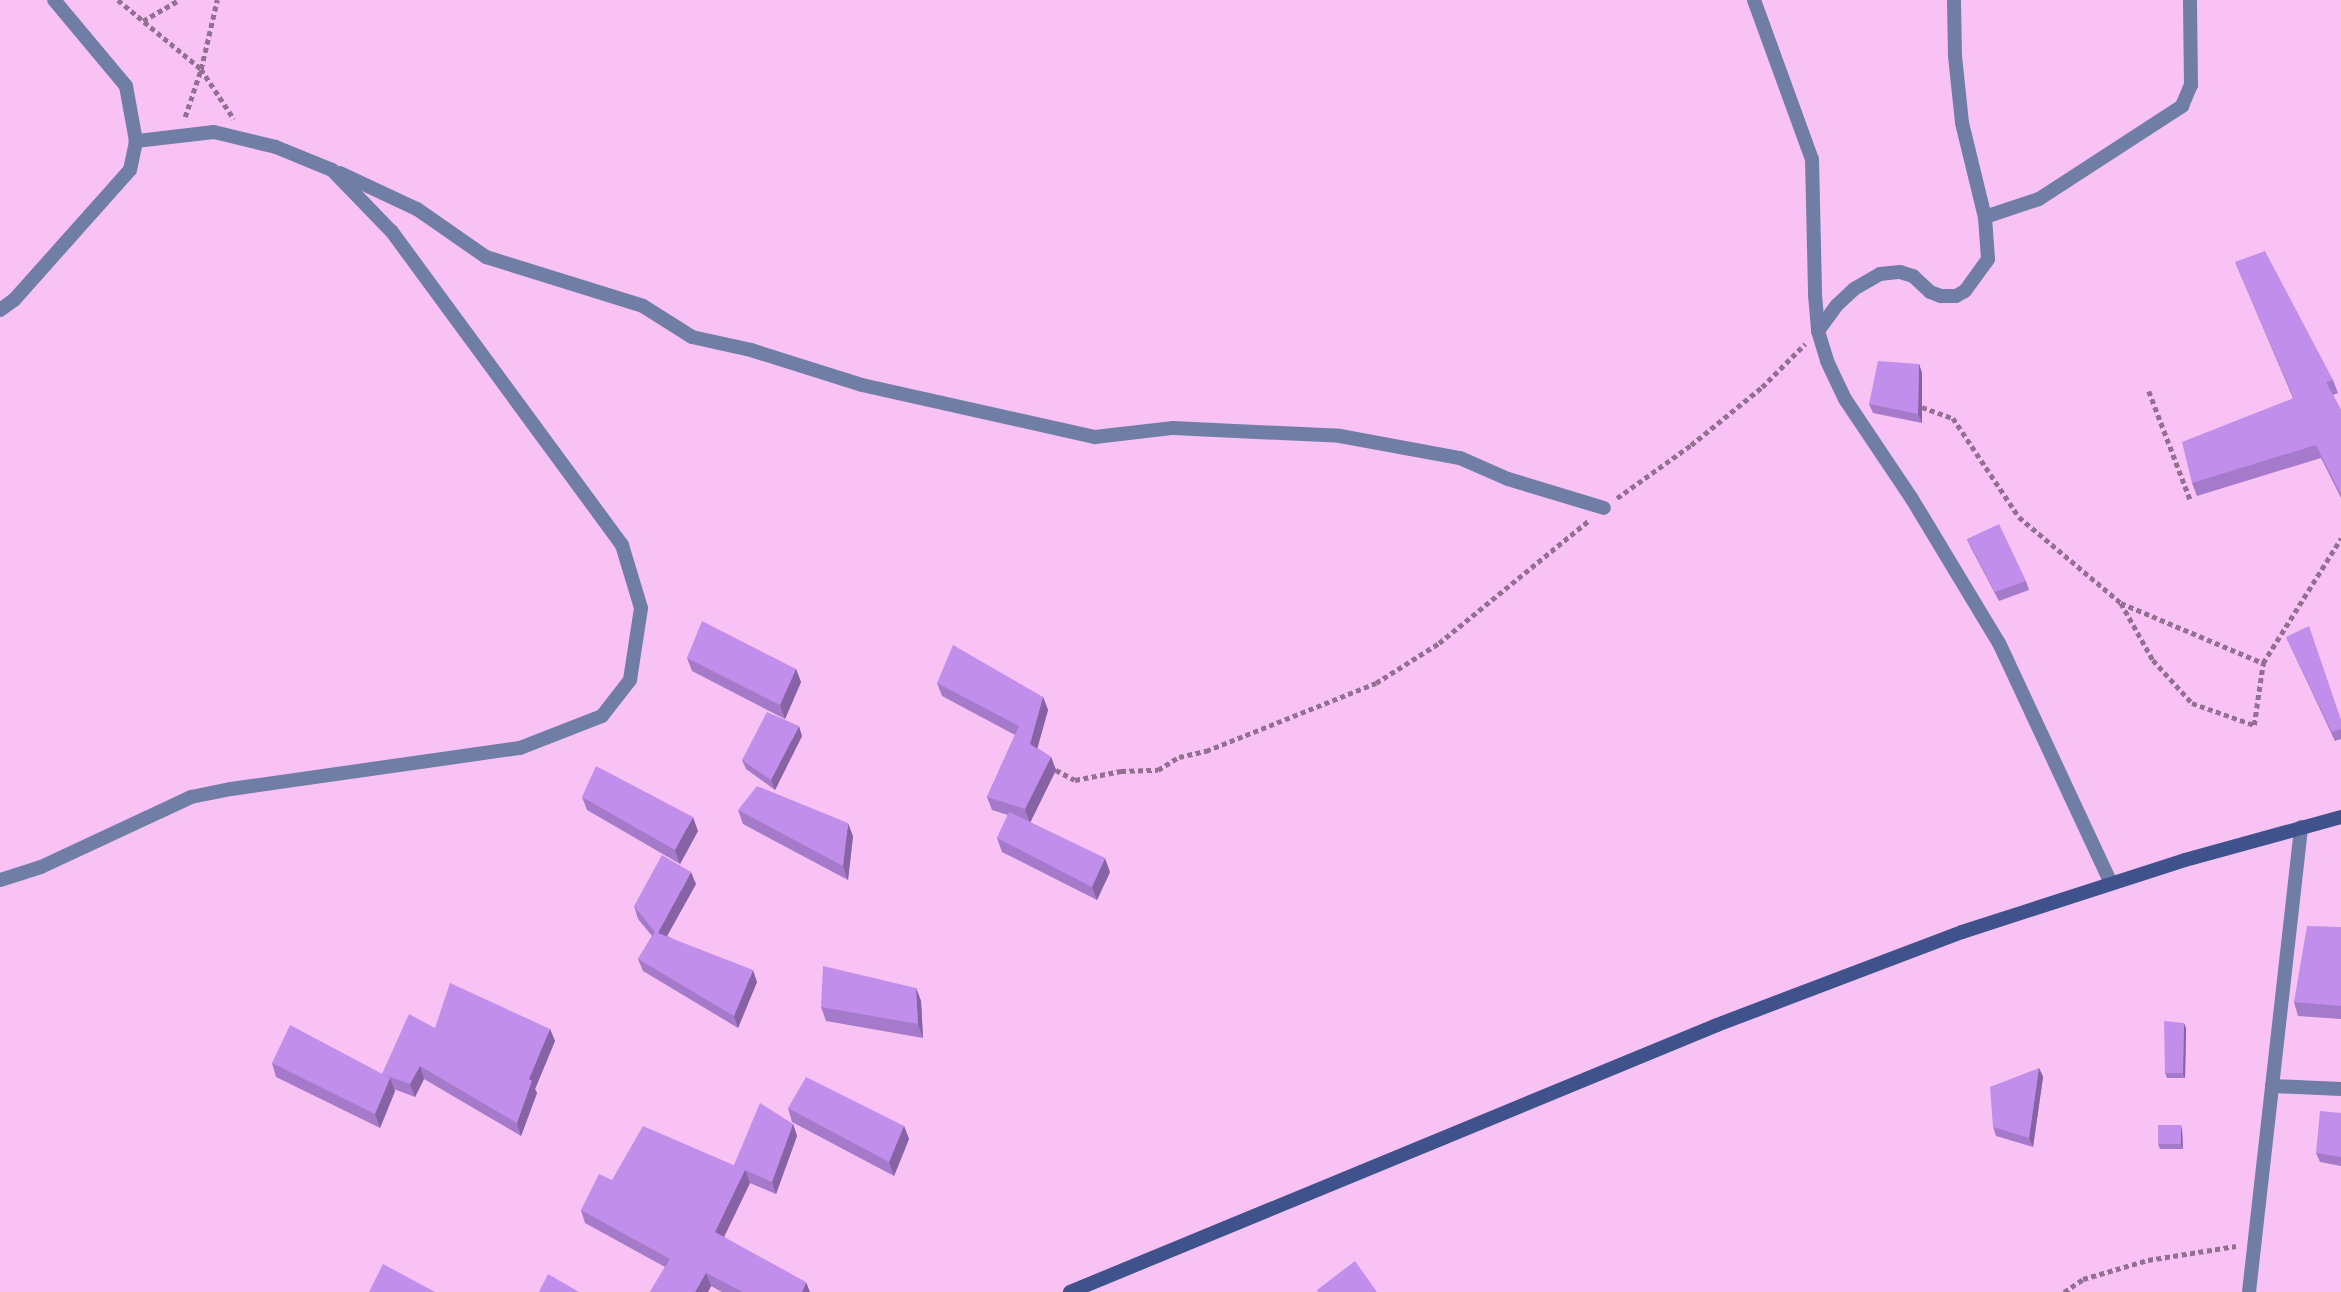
<!DOCTYPE html>
<html>
<head>
<meta charset="utf-8">
<style>
  body { margin:0 }
  #map { position:relative; width:2341px; height:1292px; overflow:hidden; background:#f8c3f4; font-family:Roboto,sans-serif }
  div>[style] { position:absolute }
  .path>* { height:4.5px; margin-top:-2.25px; transform-origin:0; background:repeating-linear-gradient(90deg,#936f91 0 5px,transparent 0 8.5px) }
  .street>* { height:14px; margin:-7px; padding:0 7px; transform-origin:7px; border-radius:7px; background:#707ea6 }
  .secondary>* { height:14px; margin:-7px; padding:0 7px; transform-origin:7px; border-radius:7px; background:#40528b }
  .wall>* { inset:0; background:#a67aca }
  .shaded-wall>* { inset:0; background:#8763a4 }
  .building>* { inset:0; background:#c18eeb }
  span { translate:-50% -50%; white-space:nowrap; text-align:center; line-height:1.15; -webkit-text-stroke:5px #fcf6fb; paint-order:stroke }
</style>
</head>
<body>
<div id="map">
  <div class="path">
    <div style="left:118px;top:0;width:108px;rotate:39.7deg"></div>
    <div style="left:201px;top:69px;width:60px;rotate:56.6deg"></div>
    <div style="left:143px;top:21px;width:42px;rotate:-30.3deg"></div>
    <div style="left:185px;top:117px;width:51px;rotate:-71.6deg"></div>
    <div style="left:201px;top:69px;width:71px;rotate:-76.9deg"></div>
    <div style="left:2149px;top:391px;width:116px;rotate:69.2deg"></div>
    <div style="left:1922px;top:407px;width:33px;rotate:20deg"></div>
    <div style="left:1953px;top:418px;width:119px;rotate:56.3deg"></div>
    <div style="left:2019px;top:517px;width:133px;rotate:40.1deg"></div>
    <div style="left:2121px;top:603px;width:65px;rotate:60.7deg"></div>
    <div style="left:2153px;top:660px;width:58px;rotate:47.8deg"></div>
    <div style="left:2192px;top:703px;width:66px;rotate:19.5deg"></div>
    <div style="left:2254px;top:725px;width:63px;rotate:-81.7deg"></div>
    <div style="left:2263px;top:663px;width:147px;rotate:-58deg"></div>
    <div style="left:1617px;top:498px;width:91px;rotate:-35.6deg"></div>
    <div style="left:1691px;top:445px;width:92px;rotate:-39.2deg"></div>
    <div style="left:1762px;top:387px;width:61px;rotate:-45deg"></div>
    <div style="left:2121px;top:603px;width:154px;rotate:22.9deg"></div>
    <div style="left:1056px;top:770px;width:21px;rotate:28deg"></div>
    <div style="left:1075px;top:780px;width:47px;rotate:-11.1deg"></div>
    <div style="left:1121px;top:771px;width:37px;rotate:-2deg"></div>
    <div style="left:1158px;top:770px;width:25px;rotate:-32deg"></div>
    <div style="left:1179px;top:757px;width:28px;rotate:-13deg"></div>
    <div style="left:1206px;top:751px;width:183px;rotate:-21.8deg"></div>
    <div style="left:1376px;top:683px;width:75px;rotate:-32.4deg"></div>
    <div style="left:1439px;top:643px;width:193px;rotate:-39.3deg"></div>
    <div style="left:2064px;top:1292px;width:23px;rotate:-34deg"></div>
    <div style="left:2083px;top:1279px;width:68px;rotate:-16.3deg"></div>
    <div style="left:2148px;top:1260px;width:89px;rotate:-9deg"></div>
  </div>
  <div class="street">
    <div style="left:1754px;top:0;width:169px;rotate:70deg"></div>
    <div style="left:1812px;top:159px;width:136px;rotate:88.7deg"></div>
    <div style="left:1815px;top:295px;width:36px;rotate:85deg"></div>
    <div style="left:1818px;top:331px;width:31px;rotate:73deg"></div>
    <div style="left:1827px;top:361px;width:42px;rotate:64.7deg"></div>
    <div style="left:1845px;top:399px;width:120px;rotate:56.2deg"></div>
    <div style="left:1912px;top:499px;width:168px;rotate:58.9deg"></div>
    <div style="left:1999px;top:643px;width:265px;rotate:65deg"></div>
    <div style="left:1954px;top:0;width:56px;rotate:89deg"></div>
    <div style="left:1955px;top:56px;width:67px;rotate:84deg"></div>
    <div style="left:1962px;top:123px;width:97px;rotate:76.3deg"></div>
    <div style="left:1985px;top:217px;width:57px;rotate:-18.4deg"></div>
    <div style="left:2039px;top:199px;width:171px;rotate:-33deg"></div>
    <div style="left:2182px;top:106px;width:23px;rotate:-67deg"></div>
    <div style="left:2191px;top:85px;width:85px;rotate:-90.7deg"></div>
    <div style="left:340px;top:173px;width:85px;rotate:25.1deg"></div>
    <div style="left:417px;top:209px;width:84px;rotate:34.8deg"></div>
    <div style="left:486px;top:257px;width:164px;rotate:17.3deg"></div>
    <div style="left:643px;top:306px;width:58px;rotate:32.3deg"></div>
    <div style="left:692px;top:337px;width:60px;rotate:12.4deg"></div>
    <div style="left:751px;top:350px;width:116px;rotate:17.5deg"></div>
    <div style="left:862px;top:385px;width:239px;rotate:12.6deg"></div>
    <div style="left:1095px;top:437px;width:79px;rotate:-6.6deg"></div>
    <div style="left:1173px;top:428px;width:167px;rotate:2.7deg"></div>
    <div style="left:1340px;top:436px;width:122px;rotate:10.4deg"></div>
    <div style="left:1460px;top:458px;width:52px;rotate:23.6deg"></div>
    <div style="left:1508px;top:479px;width:100px;rotate:16.8deg"></div>
    <div style="left:0;top:310px;width:17px;rotate:-36deg"></div>
    <div style="left:14px;top:300px;width:174px;rotate:-48.3deg"></div>
    <div style="left:130px;top:170px;width:30px;rotate:-78deg"></div>
    <div style="left:136px;top:141px;width:56px;rotate:-100.3deg"></div>
    <div style="left:126px;top:86px;width:112px;rotate:-129.9deg"></div>
    <div style="left:1818px;top:331px;width:32px;rotate:-54deg"></div>
    <div style="left:1837px;top:305px;width:23px;rotate:-43deg"></div>
    <div style="left:1854px;top:289px;width:30px;rotate:-30deg"></div>
    <div style="left:1880px;top:274px;width:20px;rotate:-6deg"></div>
    <div style="left:1900px;top:272px;width:14px;rotate:17deg"></div>
    <div style="left:1913px;top:276px;width:23px;rotate:43deg"></div>
    <div style="left:1930px;top:292px;width:12px;rotate:20deg"></div>
    <div style="left:1941px;top:296px;width:15px"></div>
    <div style="left:1956px;top:296px;width:10px;rotate:-29deg"></div>
    <div style="left:1965px;top:291px;width:39px;rotate:-54deg"></div>
    <div style="left:1988px;top:259px;width:42px;rotate:-94.1deg"></div>
    <div style="left:0;top:880px;width:43px;rotate:-17.6deg"></div>
    <div style="left:41px;top:867px;width:166px;rotate:-25deg"></div>
    <div style="left:191px;top:797px;width:41px;rotate:-11.3deg"></div>
    <div style="left:231px;top:789px;width:292px;rotate:-8.1deg"></div>
    <div style="left:520px;top:748px;width:88px;rotate:-21.3deg"></div>
    <div style="left:602px;top:716px;width:46px;rotate:-52.1deg"></div>
    <div style="left:630px;top:680px;width:73px;rotate:-81.3deg"></div>
    <div style="left:641px;top:608px;width:66px;rotate:-106.8deg"></div>
    <div style="left:622px;top:545px;width:390px;rotate:-126.3deg"></div>
    <div style="left:391px;top:231px;width:85px;rotate:-134deg"></div>
    <div style="left:332px;top:170px;width:61px;rotate:-157.7deg"></div>
    <div style="left:276px;top:147px;width:64px;rotate:-166.4deg"></div>
    <div style="left:214px;top:132px;width:79px;rotate:173.4deg"></div>
    <div style="left:2272px;top:1086px;width:69px;rotate:2.5deg"></div>
    <div style="left:2249px;top:1292px;width:468px;rotate:-83.6deg"></div>
  </div>
  <div class="secondary">
    <div style="left:1070px;top:1292px;width:700px;rotate:-22.42deg"></div>
    <div style="left:1717px;top:1025px;width:262px;rotate:-20.8deg"></div>
    <div style="left:1962px;top:932px;width:234px;rotate:-17.9deg"></div>
    <div style="left:2185px;top:860px;width:162px;rotate:-15.4deg"></div>
  </div>
  <div class="wall">
    <div style="clip-path:polygon(2235px 262px,2333px 380px,2338px 393px,2333px 395px,2341px 410px,2341px 498px,2321px 458px,2197px 496px,2192px 483px,2293px 398px)"></div>
    <div style="clip-path:polygon(1919px 364px,1922px 373px,1922px 423px,1873px 413px,1869px 404px)"></div>
    <div style="clip-path:polygon(1967px 539px,2026px 581px,2029px 590px,1999px 601px,1971px 548px)"></div>
    <div style="clip-path:polygon(2286px 637px,2341px 720px,2341px 739px,2335px 741px)"></div>
    <div style="clip-path:polygon(687px 658px,796px 669px,801px 682px,785px 719px,692px 671px)"></div>
    <div style="clip-path:polygon(937px 683px,1043px 697px,1048px 710px,1037px 748px,1051px 757px,1056px 770px,1030px 822px,1110px 872px,1097px 900px,1002px 852px,997px 838px,1008px 815px,992px 810px,987px 797px,1015px 735px,942px 696px)"></div>
    <div style="clip-path:polygon(802px 736px,775px 790px,746px 769px,742px 760px)"></div>
    <div style="clip-path:polygon(582px 797px,698px 831px,680px 864px,587px 810px)"></div>
    <div style="clip-path:polygon(738px 810px,853px 836px,848px 880px,743px 824px)"></div>
    <div style="clip-path:polygon(696px 884px,667px 936px,757px 982px,738px 1028px,643px 971px,638px 959px,652px 936px,638px 919px,634px 906px)"></div>
    <div style="clip-path:polygon(2341px 927px,2341px 1019px,2298px 1016px,2294px 1002px)"></div>
    <div style="clip-path:polygon(916px 988px,921px 1001px,923px 1038px,826px 1021px,821px 1007px)"></div>
    <div style="clip-path:polygon(435px 1028px,550px 1029px,555px 1041px,535px 1089px,537px 1093px,521px 1136px,424px 1079px,415px 1097px,394px 1089px,395px 1091px,380px 1128px,276px 1077px,272px 1063px,382px 1074px)"></div>
    <div style="clip-path:polygon(2186px 1028px,2185px 1078px,2167px 1078px,2165px 1073px)"></div>
    <div style="clip-path:polygon(2039px 1068px,2043px 1077px,2033px 1147px,1996px 1136px,1993px 1127px)"></div>
    <div style="clip-path:polygon(788px 1108px,904px 1126px,909px 1139px,894px 1176px,792px 1122px)"></div>
    <div style="clip-path:polygon(2341px 1113px,2341px 1166px,2320px 1162px,2316px 1153px)"></div>
    <div style="clip-path:polygon(793px 1124px,797px 1136px,776px 1194px,750px 1183px,724px 1237px,810px 1292px,722px 1292px,711px 1286px,708px 1292px,650px 1292px,665px 1267px,585px 1223px,581px 1210px,612px 1180px,734px 1165px)"></div>
    <div style="clip-path:polygon(2182px 1130px,2183px 1149px,2160px 1149px,2158px 1144px)"></div>
  </div>
  <div class="shaded-wall">
    <div style="clip-path:polygon(1919px 364px,1922px 373px,1922px 423px,1918px 414px)"></div>
    <div style="clip-path:polygon(796px 669px,801px 682px,785px 719px,780px 705px)"></div>
    <div style="clip-path:polygon(1043px 697px,1048px 710px,1035px 757px,1030px 744px)"></div>
    <div style="clip-path:polygon(799px 726px,802px 736px,775px 790px,771px 780px)"></div>
    <div style="clip-path:polygon(1051px 757px,1056px 770px,1030px 823px,1025px 809px)"></div>
    <div style="clip-path:polygon(693px 817px,698px 831px,680px 864px,675px 850px)"></div>
    <div style="clip-path:polygon(848px 823px,853px 836px,848px 880px,843px 866px)"></div>
    <div style="clip-path:polygon(1105px 858px,1110px 872px,1097px 900px,1092px 887px)"></div>
    <div style="clip-path:polygon(691px 872px,696px 884px,662px 945px,658px 933px)"></div>
    <div style="clip-path:polygon(753px 970px,757px 982px,738px 1028px,734px 1016px)"></div>
    <div style="clip-path:polygon(916px 988px,921px 1001px,923px 1038px,918px 1024px)"></div>
    <div style="clip-path:polygon(2184px 1023px,2186px 1028px,2185px 1078px,2183px 1073px)"></div>
    <div style="clip-path:polygon(550px 1029px,555px 1041px,535px 1089px,537px 1093px,521px 1136px,517px 1123px,529px 1079px)"></div>
    <div style="clip-path:polygon(420px 1066px,424px 1079px,415px 1097px,410px 1084px)"></div>
    <div style="clip-path:polygon(2039px 1068px,2043px 1077px,2033px 1147px,2029px 1138px)"></div>
    <div style="clip-path:polygon(390px 1078px,395px 1091px,380px 1128px,375px 1114px)"></div>
    <div style="clip-path:polygon(793px 1124px,797px 1136px,776px 1194px,772px 1182px)"></div>
    <div style="clip-path:polygon(2181px 1125px,2182px 1130px,2183px 1149px,2181px 1144px)"></div>
    <div style="clip-path:polygon(904px 1126px,909px 1139px,894px 1176px,889px 1162px)"></div>
    <div style="clip-path:polygon(745px 1170px,750px 1183px,720px 1245px,715px 1232px)"></div>
    <div style="clip-path:polygon(706px 1273px,711px 1286px,708px 1292px,695px 1292px)"></div>
    <div style="clip-path:polygon(806px 1282px,810px 1292px,802px 1292px)"></div>
  </div>
  <div class="building">
    <div style="clip-path:polygon(2265px 251px,2333px 380px,2326px 382px,2341px 410px,2341px 495px,2316px 445px,2192px 483px,2182px 442px,2294px 398px,2235px 262px)"></div>
    <div style="clip-path:polygon(1878px 361px,1919px 364px,1918px 414px,1869px 404px)"></div>
    <div style="clip-path:polygon(1999px 524px,2026px 581px,1995px 592px,1967px 539px)"></div>
    <div style="clip-path:polygon(702px 621px,796px 669px,780px 705px,687px 658px)"></div>
    <div style="clip-path:polygon(2309px 626px,2341px 720px,2341px 729px,2332px 732px,2286px 637px)"></div>
    <div style="clip-path:polygon(953px 645px,1043px 697px,1030px 744px,1051px 757px,1025px 809px,987px 797px,1019px 726px,937px 683px)"></div>
    <div style="clip-path:polygon(767px 712px,799px 726px,771px 780px,742px 760px)"></div>
    <div style="clip-path:polygon(596px 766px,693px 817px,675px 850px,582px 797px)"></div>
    <div style="clip-path:polygon(757px 786px,848px 823px,843px 866px,738px 810px)"></div>
    <div style="clip-path:polygon(1009px 812px,1105px 858px,1092px 887px,997px 838px)"></div>
    <div style="clip-path:polygon(662px 855px,691px 872px,658px 933px,753px 970px,734px 1016px,638px 959px,655px 932px,634px 906px)"></div>
    <div style="clip-path:polygon(2307px 926px,2341px 927px,2341px 1006px,2294px 1002px)"></div>
    <div style="clip-path:polygon(823px 966px,916px 988px,918px 1024px,821px 1007px)"></div>
    <div style="clip-path:polygon(450px 983px,550px 1029px,529px 1079px,532px 1081px,517px 1123px,420px 1066px,410px 1084px,382px 1074px,409px 1014px,435px 1028px)"></div>
    <div style="clip-path:polygon(2164px 1021px,2184px 1023px,2183px 1073px,2165px 1073px)"></div>
    <div style="clip-path:polygon(290px 1025px,390px 1078px,375px 1114px,272px 1063px)"></div>
    <div style="clip-path:polygon(2039px 1068px,2029px 1138px,1993px 1127px,1990px 1087px)"></div>
    <div style="clip-path:polygon(806px 1077px,904px 1126px,889px 1162px,788px 1108px)"></div>
    <div style="clip-path:polygon(760px 1103px,793px 1124px,772px 1182px,734px 1165px)"></div>
    <div style="clip-path:polygon(2320px 1111px,2341px 1113px,2341px 1157px,2316px 1153px)"></div>
    <div style="clip-path:polygon(2158px 1125px,2181px 1125px,2181px 1144px,2158px 1144px)"></div>
    <div style="clip-path:polygon(643px 1126px,745px 1170px,715px 1232px,806px 1282px,802px 1292px,743px 1292px,706px 1273px,695px 1292px,650px 1292px,670px 1259px,581px 1210px,599px 1174px,612px 1180px)"></div>
    <div style="clip-path:polygon(1355px 1261px,1377px 1292px,1318px 1292px,1317px 1290px)"></div>
    <div style="clip-path:polygon(383px 1264px,435px 1292px,369px 1292px)"></div>
    <div style="clip-path:polygon(548px 1274px,579px 1292px,539px 1292px)"></div>
  </div>
</div>
</body>
</html>
